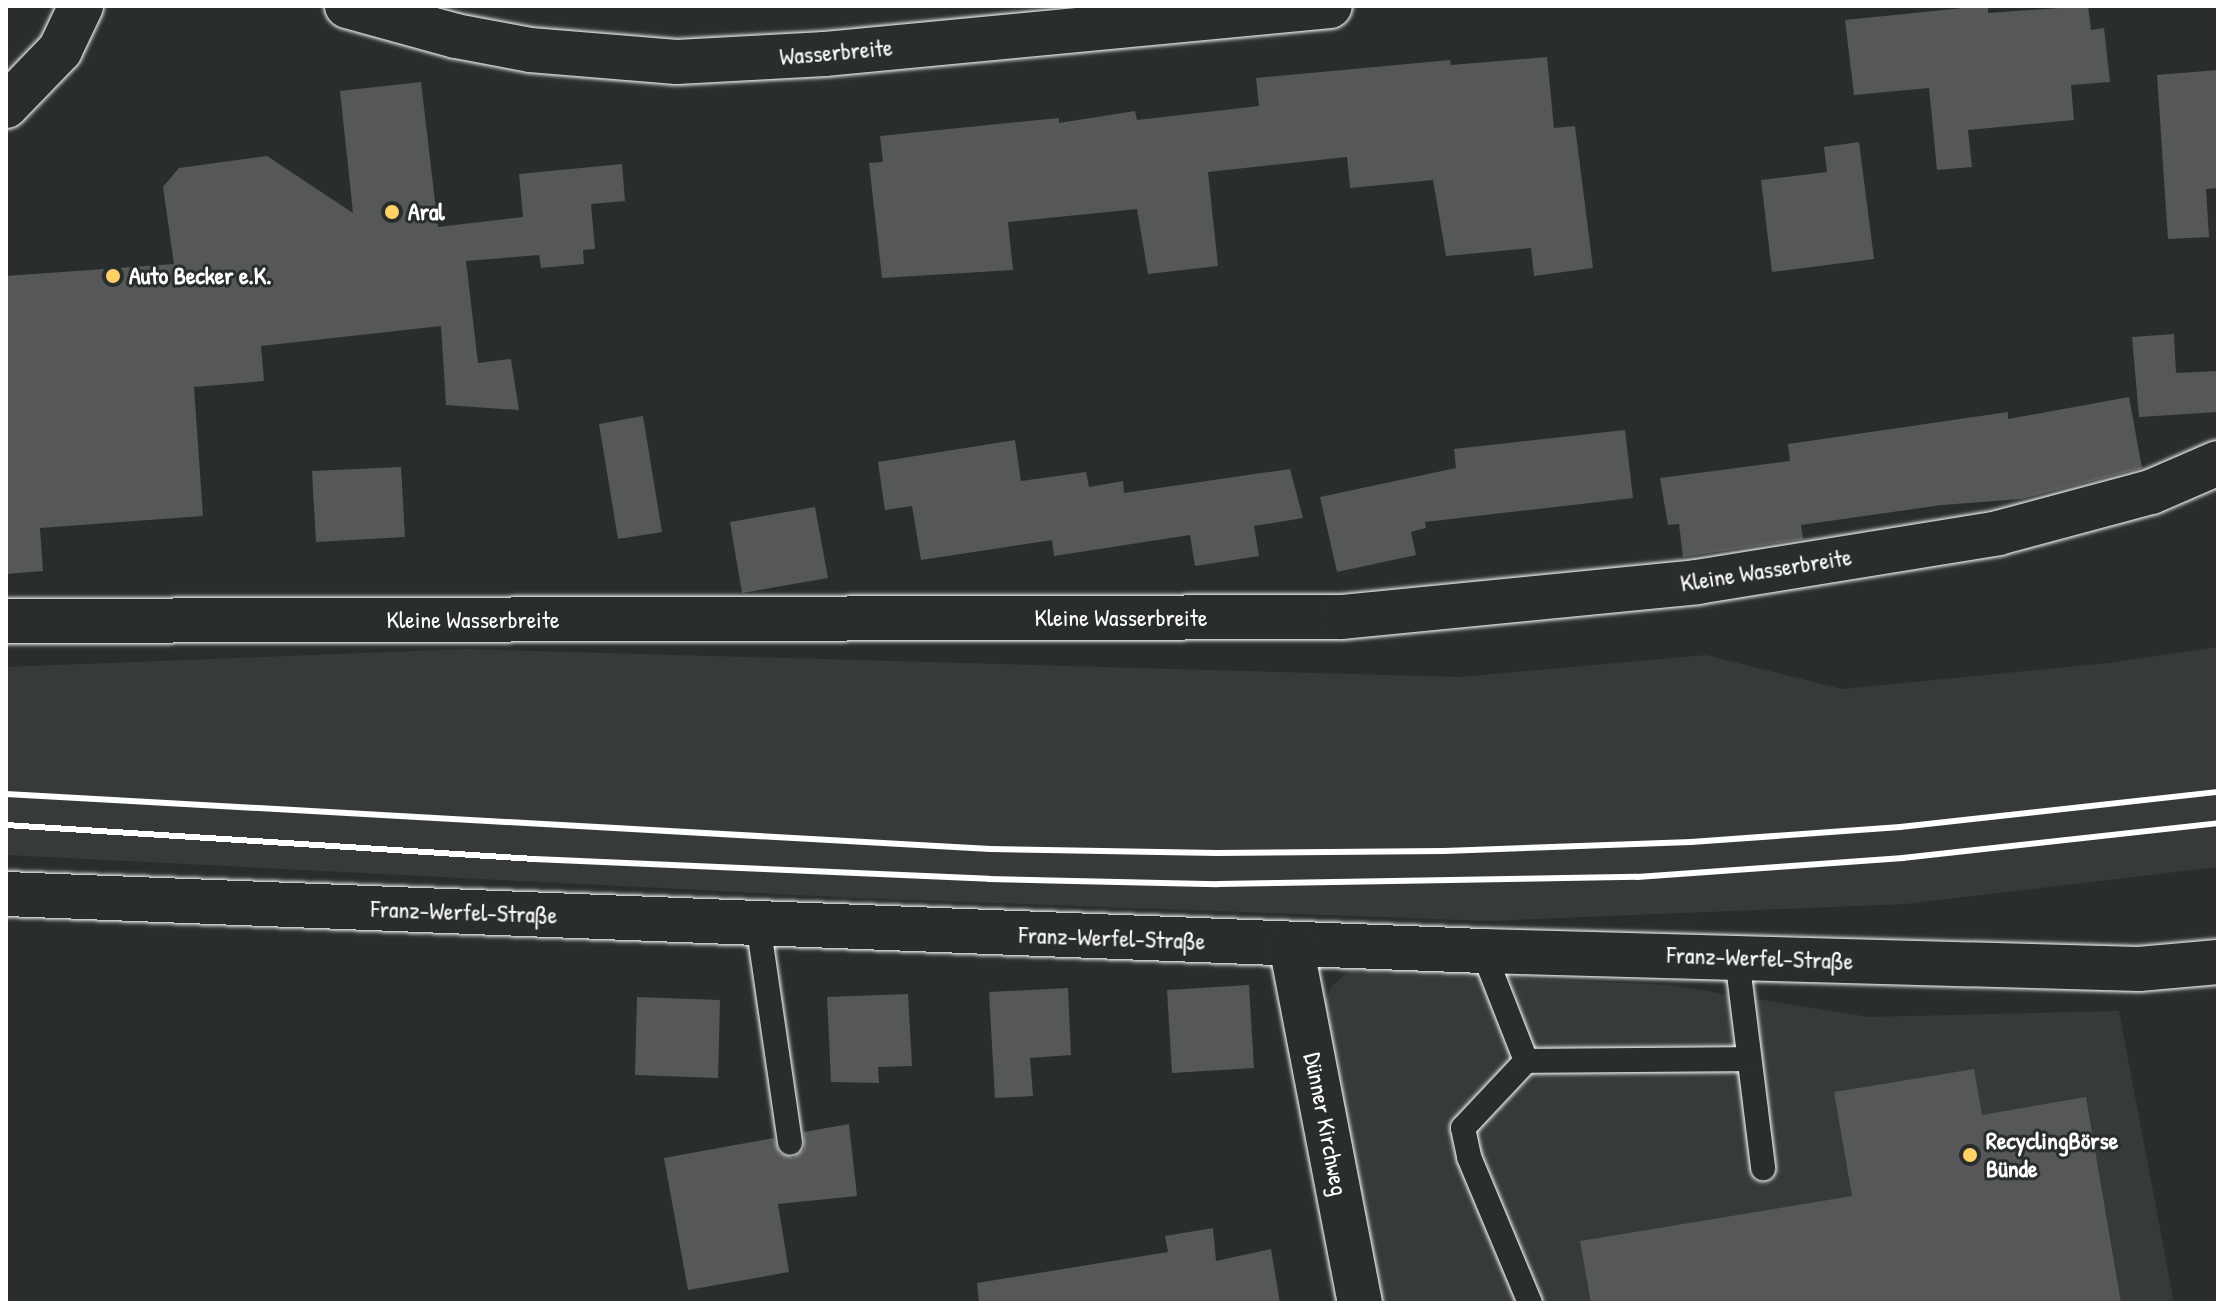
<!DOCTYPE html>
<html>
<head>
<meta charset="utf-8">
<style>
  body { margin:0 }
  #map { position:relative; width:2224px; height:1309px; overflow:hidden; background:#2a2d2e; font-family:"Patrick Hand",sans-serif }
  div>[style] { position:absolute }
  .built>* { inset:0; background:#373a3b }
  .building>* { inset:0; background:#555758 }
  .roads { filter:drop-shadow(0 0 2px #fff) drop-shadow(0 0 2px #fff) }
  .lane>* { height:24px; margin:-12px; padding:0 12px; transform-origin:12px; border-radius:12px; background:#2a2d2e }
  .street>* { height:44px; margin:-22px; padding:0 22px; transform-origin:22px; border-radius:22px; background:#2a2d2e }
  .secondary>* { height:44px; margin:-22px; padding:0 22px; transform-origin:22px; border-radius:22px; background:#2a2d2e }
  .rail>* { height:6px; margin:-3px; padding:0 3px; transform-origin:3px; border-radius:3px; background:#fff }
  .dots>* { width:22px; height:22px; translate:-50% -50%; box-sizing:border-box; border:4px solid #2a2d2e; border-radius:50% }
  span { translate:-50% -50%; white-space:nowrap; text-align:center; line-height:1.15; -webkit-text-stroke:6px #2a2d2e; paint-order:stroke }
  .street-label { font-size:24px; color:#fff }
  .poi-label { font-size:24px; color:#fff; font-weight:700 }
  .left { translate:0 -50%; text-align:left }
  .frame { position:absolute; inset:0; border:8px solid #fff; pointer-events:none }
</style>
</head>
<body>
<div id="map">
  <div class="built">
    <div style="clip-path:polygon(2218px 647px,2218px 867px,1905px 904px,1490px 921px,858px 898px,6px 855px,6px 667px,465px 649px,1460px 677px,1706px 655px,1842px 689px,2108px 663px)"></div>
    <div style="clip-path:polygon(1424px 966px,1529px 979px,1668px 985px,1869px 1017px,2119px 1011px,2174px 1303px,1377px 1303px,1320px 1013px,1332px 986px,1353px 967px)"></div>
  </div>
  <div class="building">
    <div style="clip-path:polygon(1983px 6px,1988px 6px,1988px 13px,2088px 6px,2091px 30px,2104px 28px,2110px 82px,2071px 85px,2074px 120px,1968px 130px,1972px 167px,1937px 170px,1929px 88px,1854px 95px,1845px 20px)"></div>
    <div style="clip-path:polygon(1547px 57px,1554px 128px,1575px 126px,1593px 268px,1534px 276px,1531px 248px,1446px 256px,1433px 180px,1350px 188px,1347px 157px,1208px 172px,1218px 266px,1148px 274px,1137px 209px,1008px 222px,1013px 270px,882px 278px,869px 163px,883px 162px,880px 136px,1059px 118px,1059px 123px,1135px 111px,1137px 120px,1259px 106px,1256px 78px,1450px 60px,1451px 65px)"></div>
    <div style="clip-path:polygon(2218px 70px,2218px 188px,2206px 189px,2209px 237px,2168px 239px,2157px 75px)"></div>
    <div style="clip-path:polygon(421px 82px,438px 227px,523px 217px,519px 174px,622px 164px,625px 201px,591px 204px,595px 249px,583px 250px,584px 264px,541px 268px,539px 255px,466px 261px,478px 363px,511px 359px,519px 410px,446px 405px,441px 326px,261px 346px,264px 381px,194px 387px,203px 516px,40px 528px,43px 571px,6px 574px,6px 276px,174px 264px,163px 187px,179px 168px,267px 156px,353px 213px,340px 91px)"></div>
    <div style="clip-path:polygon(1859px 142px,1874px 259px,1772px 272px,1761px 180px,1827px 172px,1824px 147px)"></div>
    <div style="clip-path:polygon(2174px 334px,2176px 373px,2218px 371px,2218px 412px,2139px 417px,2132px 337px)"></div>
    <div style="clip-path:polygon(2129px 397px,2142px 468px,2021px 499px,1942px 505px,1801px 525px,1803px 539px,1683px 557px,1679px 524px,1668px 525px,1660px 478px,1790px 461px,1788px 444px,2008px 412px,2008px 419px)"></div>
    <div style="clip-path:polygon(643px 416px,662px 532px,618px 539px,599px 424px)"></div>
    <div style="clip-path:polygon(1625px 430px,1633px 498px,1425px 522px,1426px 528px,1411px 532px,1416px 555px,1337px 572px,1320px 497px,1456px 468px,1454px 449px)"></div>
    <div style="clip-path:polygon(1015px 440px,1021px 481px,1086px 472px,1089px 487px,1123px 481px,1124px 493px,1290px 469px,1303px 518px,1254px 526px,1259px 556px,1195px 566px,1190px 535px,1054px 556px,1052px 540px,921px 560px,912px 506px,885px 510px,878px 462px)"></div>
    <div style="clip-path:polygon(401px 467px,405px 537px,316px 542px,312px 471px)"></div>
    <div style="clip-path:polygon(815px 507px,828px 578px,742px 593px,730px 522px)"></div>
    <div style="clip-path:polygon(1249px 985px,1254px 1068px,1172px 1073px,1167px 990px)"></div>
    <div style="clip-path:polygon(1068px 988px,1071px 1055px,1030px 1058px,1033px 1096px,995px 1098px,989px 992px)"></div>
    <div style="clip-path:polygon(908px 994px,912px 1066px,878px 1067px,879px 1083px,831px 1082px,827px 997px)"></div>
    <div style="clip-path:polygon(637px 997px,720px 1000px,718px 1078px,635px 1075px)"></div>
    <div style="clip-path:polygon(1974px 1069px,1982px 1115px,2086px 1097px,2121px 1303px,1591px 1303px,1580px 1241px,1852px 1196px,1834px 1092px)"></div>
    <div style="clip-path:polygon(849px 1124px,857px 1196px,778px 1204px,789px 1272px,688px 1290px,664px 1158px,774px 1138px,779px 1153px,793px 1158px,804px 1149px,804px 1132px)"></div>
    <div style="clip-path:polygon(1213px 1228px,1216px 1261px,1271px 1249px,1280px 1303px,979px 1303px,977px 1283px,1168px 1252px,1165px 1236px)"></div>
  </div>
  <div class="roads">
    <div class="lane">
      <div style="left:758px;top:923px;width:222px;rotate:81.7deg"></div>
      <div style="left:1483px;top:951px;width:118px;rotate:68.6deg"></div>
      <div style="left:1526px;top:1061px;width:92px;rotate:133.2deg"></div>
      <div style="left:1463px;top:1128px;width:30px;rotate:78deg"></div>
      <div style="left:1469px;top:1157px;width:158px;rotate:67.3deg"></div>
      <div style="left:1737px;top:958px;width:212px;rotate:82.9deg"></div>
      <div style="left:1526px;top:1061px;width:223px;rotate:-0.5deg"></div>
    </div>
    <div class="street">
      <div style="left:6px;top:106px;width:78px;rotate:-46deg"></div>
      <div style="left:60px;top:50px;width:49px;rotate:-64.5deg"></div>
      <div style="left:6px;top:621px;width:1336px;rotate:-0.17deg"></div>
      <div style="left:1342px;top:617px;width:357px;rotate:-5.6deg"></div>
      <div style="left:1697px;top:582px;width:305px;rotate:-9.2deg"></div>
      <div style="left:1998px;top:533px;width:158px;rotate:-15deg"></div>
      <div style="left:2151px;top:492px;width:73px;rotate:-23.4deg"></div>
      <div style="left:6px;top:894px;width:1478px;rotate:2.21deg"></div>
      <div style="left:1483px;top:951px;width:656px;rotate:1.57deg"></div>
      <div style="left:2139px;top:969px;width:79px;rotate:-5.1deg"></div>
      <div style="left:1291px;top:945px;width:365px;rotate:79.1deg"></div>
    </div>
    <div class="secondary">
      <div style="left:347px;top:6px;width:113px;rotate:15.4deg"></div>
      <div style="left:456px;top:36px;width:75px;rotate:10.7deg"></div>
      <div style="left:530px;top:50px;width:147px;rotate:4.7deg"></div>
      <div style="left:677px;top:62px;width:148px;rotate:-3.1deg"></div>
      <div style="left:825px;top:54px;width:507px;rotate:-5.43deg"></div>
    </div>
  </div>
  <div class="rail">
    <div style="left:6px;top:794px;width:986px;rotate:3.2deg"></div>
    <div style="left:990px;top:849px;width:227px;rotate:1deg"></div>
    <div style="left:1217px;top:853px;width:227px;rotate:-0.5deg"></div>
    <div style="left:1444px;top:851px;width:247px;rotate:-2.1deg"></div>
    <div style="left:1691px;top:842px;width:210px;rotate:-4.1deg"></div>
    <div style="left:1900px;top:827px;width:320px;rotate:-6.3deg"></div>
    <div style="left:6px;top:825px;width:529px;rotate:3.68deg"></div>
    <div style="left:534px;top:859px;width:455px;rotate:2.5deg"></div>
    <div style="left:989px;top:879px;width:229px;rotate:1.3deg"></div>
    <div style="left:1218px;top:884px;width:419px;rotate:-1deg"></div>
    <div style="left:1637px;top:877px;width:267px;rotate:-4.1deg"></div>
    <div style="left:1903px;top:858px;width:317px;rotate:-6.3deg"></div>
  </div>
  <div class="dots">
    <div style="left:392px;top:212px;background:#ffd166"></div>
    <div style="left:113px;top:276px;background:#ffd166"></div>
    <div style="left:1970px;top:1155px;background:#ffd166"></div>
  </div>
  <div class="street-label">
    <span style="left:836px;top:52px;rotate:-5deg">Wasserbreite</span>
    <span style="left:1766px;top:570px;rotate:-9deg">Kleine Wasserbreite</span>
    <span style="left:1121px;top:618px">Kleine Wasserbreite</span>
    <span style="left:473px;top:620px">Kleine Wasserbreite</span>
    <span style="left:464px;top:912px;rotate:2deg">Franz-Werfel-Straße</span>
    <span style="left:1112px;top:938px;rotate:2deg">Franz-Werfel-Straße</span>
    <span style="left:1760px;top:958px;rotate:2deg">Franz-Werfel-Straße</span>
    <span style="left:1326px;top:1124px;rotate:79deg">Dünner Kirchweg</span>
  </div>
  <div class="poi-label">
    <span class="left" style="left:408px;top:212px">Aral</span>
    <span class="left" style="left:129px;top:276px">Auto Becker e.K.</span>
    <span class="left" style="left:1986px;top:1155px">RecyclingBörse<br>Bünde</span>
  </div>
  <div class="frame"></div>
</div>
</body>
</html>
